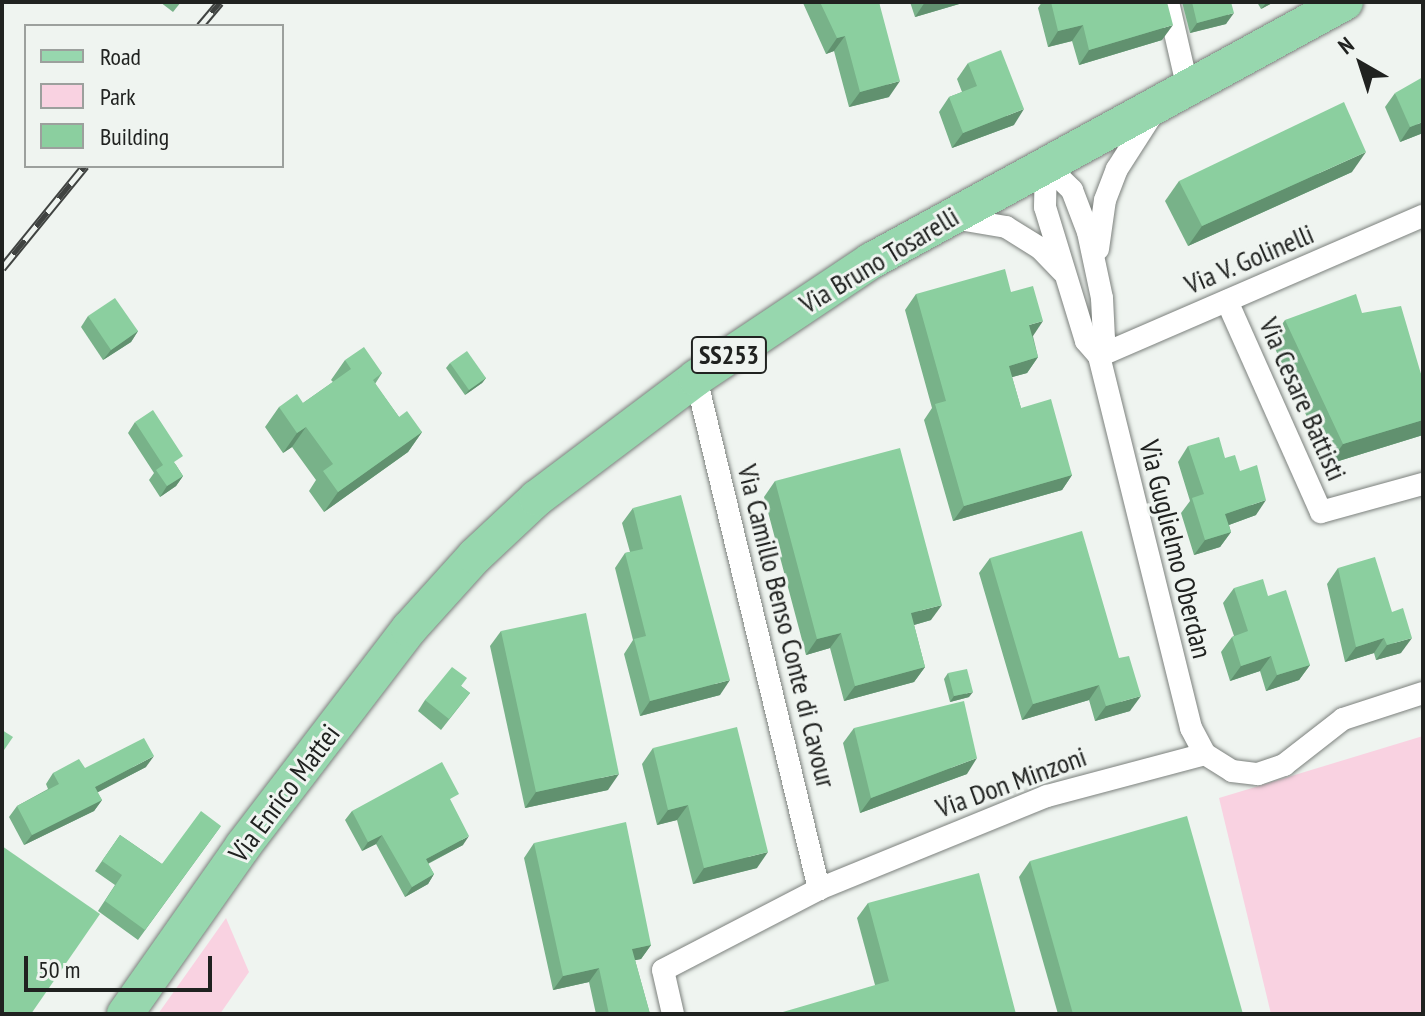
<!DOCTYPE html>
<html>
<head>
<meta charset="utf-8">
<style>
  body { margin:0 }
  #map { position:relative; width:1425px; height:1016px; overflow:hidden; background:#eff4f0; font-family:"PT Sans Narrow",sans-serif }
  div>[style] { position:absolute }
  .green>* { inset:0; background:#f9d2e1 }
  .roads { filter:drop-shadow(0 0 2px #7c817d) drop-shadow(0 0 2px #7c817d) }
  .minor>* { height:22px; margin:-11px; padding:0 11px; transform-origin:11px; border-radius:11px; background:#fff }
  .primary>* { height:36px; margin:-18px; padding:0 18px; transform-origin:18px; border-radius:18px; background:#97d7ae }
  .rail>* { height:9px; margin-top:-4.5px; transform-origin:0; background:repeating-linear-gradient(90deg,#eff4f0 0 18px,#404341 0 36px); box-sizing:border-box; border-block:2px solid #404341 }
  .wall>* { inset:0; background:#78b289 }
  .shaded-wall>* { inset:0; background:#61916f }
  .building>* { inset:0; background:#8bcf9f }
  span { translate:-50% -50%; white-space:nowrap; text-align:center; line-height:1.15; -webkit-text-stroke:6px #eff4f0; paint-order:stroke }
  .shield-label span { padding:2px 6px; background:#eff4f0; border:2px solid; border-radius:6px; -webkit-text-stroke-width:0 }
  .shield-label { font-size:26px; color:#202220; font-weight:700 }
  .street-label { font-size:28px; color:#202220 }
  .frame { position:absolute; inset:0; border:4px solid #202220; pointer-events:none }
  .legend { position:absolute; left:24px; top:24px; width:260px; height:144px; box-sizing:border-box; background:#eff4f0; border:2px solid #9ca09d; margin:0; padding:10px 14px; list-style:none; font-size:24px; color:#202220 }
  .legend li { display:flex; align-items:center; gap:16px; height:40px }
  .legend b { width:40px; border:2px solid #9ca09d }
  .north { position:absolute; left:1321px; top:24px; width:80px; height:80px; -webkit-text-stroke:6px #eff4f0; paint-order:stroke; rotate:321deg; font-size:22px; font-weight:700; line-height:32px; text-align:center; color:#202220 }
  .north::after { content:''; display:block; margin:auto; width:28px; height:36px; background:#202220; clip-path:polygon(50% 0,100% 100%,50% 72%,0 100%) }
  .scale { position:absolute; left:24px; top:956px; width:188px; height:36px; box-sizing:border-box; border:4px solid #202220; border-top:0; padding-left:10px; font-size:24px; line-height:28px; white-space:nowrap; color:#202220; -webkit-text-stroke:6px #eff4f0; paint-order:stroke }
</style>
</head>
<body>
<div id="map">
  <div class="green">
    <div style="clip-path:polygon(1423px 736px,1423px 1014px,1271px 1014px,1219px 798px)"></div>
    <div style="clip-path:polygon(226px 918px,249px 972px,220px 1014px,158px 1014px)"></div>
  </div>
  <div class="roads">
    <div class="minor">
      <div style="left:1168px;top:2px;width:89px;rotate:77.1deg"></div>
      <div style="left:953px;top:218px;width:54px;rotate:9.6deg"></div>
      <div style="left:1006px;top:227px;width:40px;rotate:32deg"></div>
      <div style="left:1040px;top:248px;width:32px;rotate:46deg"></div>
      <div style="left:1098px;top:249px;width:49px;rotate:-81.9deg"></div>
      <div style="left:1105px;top:200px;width:33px;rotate:-69deg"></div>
      <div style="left:1117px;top:169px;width:67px;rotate:-57.3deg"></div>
      <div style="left:1227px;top:301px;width:231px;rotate:66deg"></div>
      <div style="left:1321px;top:512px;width:106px;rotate:-15.4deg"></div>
      <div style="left:1099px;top:356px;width:18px;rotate:-74deg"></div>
      <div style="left:1104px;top:339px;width:41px;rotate:-92.8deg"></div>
      <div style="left:1102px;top:298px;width:67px;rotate:-102deg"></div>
      <div style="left:1088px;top:232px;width:45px;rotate:-110.9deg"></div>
      <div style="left:1072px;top:190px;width:36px;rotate:-136deg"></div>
      <div style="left:1046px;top:165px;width:42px;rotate:91.4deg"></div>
      <div style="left:1045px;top:207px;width:140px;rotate:73deg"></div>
      <div style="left:1086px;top:341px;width:20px;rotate:49deg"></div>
      <div style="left:1099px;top:356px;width:383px;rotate:76.1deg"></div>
      <div style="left:1191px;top:728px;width:30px;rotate:62deg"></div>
      <div style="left:1205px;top:754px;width:32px;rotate:32deg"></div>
      <div style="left:1232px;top:771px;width:26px;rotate:7deg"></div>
      <div style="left:1258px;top:774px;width:28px;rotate:-19deg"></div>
      <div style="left:1284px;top:765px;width:75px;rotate:-37.9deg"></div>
      <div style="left:1343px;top:719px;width:84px;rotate:-18deg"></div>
      <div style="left:1099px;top:356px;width:353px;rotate:-23.4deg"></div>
      <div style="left:696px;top:378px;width:526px;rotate:76.47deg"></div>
      <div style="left:673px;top:1014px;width:45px;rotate:-102.8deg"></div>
      <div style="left:663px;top:970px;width:176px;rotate:-27.4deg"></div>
      <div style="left:819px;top:889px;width:246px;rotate:-22.2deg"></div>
      <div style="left:1047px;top:796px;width:163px;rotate:-14.9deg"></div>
    </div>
    <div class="primary">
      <div style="left:125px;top:1014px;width:205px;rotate:-54.9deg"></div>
      <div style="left:243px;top:846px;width:273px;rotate:-52.6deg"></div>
      <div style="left:409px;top:629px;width:98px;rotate:-47.9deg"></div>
      <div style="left:475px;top:556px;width:85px;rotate:-43.1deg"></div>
      <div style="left:537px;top:498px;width:199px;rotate:-37deg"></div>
      <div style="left:696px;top:378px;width:211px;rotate:-33.8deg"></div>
      <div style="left:871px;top:261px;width:540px;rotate:-28.65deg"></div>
    </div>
  </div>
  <div class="rail">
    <div style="left:200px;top:26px;width:31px;rotate:-50deg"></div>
    <div style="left:2px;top:268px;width:132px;rotate:-50.9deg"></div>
  </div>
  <div class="wall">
    <div style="clip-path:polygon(160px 2px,181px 2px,173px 12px)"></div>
    <div style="clip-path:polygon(804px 2px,879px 2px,889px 97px,849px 107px,834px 51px,826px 54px,803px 3px)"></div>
    <div style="clip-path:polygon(910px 2px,966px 2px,915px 17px)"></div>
    <div style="clip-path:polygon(1042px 2px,1167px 2px,1162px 40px,1079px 65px,1072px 41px,1048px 47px,1038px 8px)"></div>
    <div style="clip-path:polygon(1182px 2px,1231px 2px,1226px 24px,1190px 33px)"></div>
    <div style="clip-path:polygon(1257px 2px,1274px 2px,1261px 9px)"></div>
    <div style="clip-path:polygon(968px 63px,1014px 125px,952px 148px,939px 112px,949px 97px,962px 92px,957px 79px)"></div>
    <div style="clip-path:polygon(1395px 93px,1423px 133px,1400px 142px,1385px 107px)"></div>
    <div style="clip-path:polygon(1352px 172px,1188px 246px,1165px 201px,1179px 181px)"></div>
    <div style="clip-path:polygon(1011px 292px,1033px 336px,1038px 357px,1027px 373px,1012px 377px,1021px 408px,1072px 475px,1062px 490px,953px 521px,924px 420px,932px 408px,905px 310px,916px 294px)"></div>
    <div style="clip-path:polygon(1362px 313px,1421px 374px,1423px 374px,1423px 435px,1329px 464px,1271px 340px,1285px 320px)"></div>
    <div style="clip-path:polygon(88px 316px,138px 331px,131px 342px,103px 360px,81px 327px)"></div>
    <div style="clip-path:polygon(345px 360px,382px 373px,375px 384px,399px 417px,422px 432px,408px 452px,324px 512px,309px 491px,316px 480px,292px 447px,283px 453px,265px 427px,279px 407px,303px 403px,333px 382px,331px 380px)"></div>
    <div style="clip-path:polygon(450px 363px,486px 378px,482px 383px,465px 395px,446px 368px)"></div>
    <div style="clip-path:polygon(135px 422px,176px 465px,183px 476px,176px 486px,160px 497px,149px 480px,154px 473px,128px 433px)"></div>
    <div style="clip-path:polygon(1188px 446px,1225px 458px,1256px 515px,1229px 525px,1231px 532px,1220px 547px,1194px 555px,1181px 513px,1190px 501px,1178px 462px)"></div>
    <div style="clip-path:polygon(775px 481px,931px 620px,914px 625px,925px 667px,914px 682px,844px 701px,830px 648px,806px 655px,764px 497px)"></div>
    <div style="clip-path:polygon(633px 508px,720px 695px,640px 716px,624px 654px,633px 640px,615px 568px,625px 553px,630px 552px,622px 523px)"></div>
    <div style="clip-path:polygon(990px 558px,1130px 711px,1095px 721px,1089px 700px,1022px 720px,979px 573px)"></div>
    <div style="clip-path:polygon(1338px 568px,1401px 653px,1376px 660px,1374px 653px,1345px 662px,1327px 584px)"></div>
    <div style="clip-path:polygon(1234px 588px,1268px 596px,1310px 665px,1299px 680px,1266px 691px,1260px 671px,1230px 681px,1221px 652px,1232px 637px,1234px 636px,1223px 603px)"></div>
    <div style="clip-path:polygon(501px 631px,608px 790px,525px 808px,490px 646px)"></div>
    <div style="clip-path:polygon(948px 673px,969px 697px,950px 702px,944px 679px)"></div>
    <div style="clip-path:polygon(461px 686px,470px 693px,441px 730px,418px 711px,425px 700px)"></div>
    <div style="clip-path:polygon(854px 728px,967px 774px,860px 813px,843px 743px)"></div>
    <div style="clip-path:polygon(653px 748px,757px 868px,693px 884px,677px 820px,657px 825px,642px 764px)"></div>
    <div style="clip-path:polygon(146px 767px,97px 792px,102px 800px,94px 811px,24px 845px,9px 817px,17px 806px,48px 789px,46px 784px,53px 773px,85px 768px)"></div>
    <div style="clip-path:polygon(452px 804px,463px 845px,428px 864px,434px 874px,428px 884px,405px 897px,376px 844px,362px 851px,345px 820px,352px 811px)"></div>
    <div style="clip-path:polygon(221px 826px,138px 940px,98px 911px,115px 885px,95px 871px,120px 835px,162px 864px)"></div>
    <div style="clip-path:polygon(534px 843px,651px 945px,641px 959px,635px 960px,650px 1014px,596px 1014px,589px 982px,553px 990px,524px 858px)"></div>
    <div style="clip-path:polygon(1030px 861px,1243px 1014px,1058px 1014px,1019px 877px)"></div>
    <div style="clip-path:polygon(868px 903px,1016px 1014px,875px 985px,857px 918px)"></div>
  </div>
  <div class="shaded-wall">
    <div style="clip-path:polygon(925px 2px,966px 2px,915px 17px)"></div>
    <div style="clip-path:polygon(1267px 2px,1274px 2px,1261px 9px)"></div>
    <div style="clip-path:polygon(1234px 13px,1226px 24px,1190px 33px,1197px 23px)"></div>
    <div style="clip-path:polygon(1083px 25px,1072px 41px,1048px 47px,1058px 31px)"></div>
    <div style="clip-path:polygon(1173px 25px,1162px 40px,1079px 65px,1089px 50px)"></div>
    <div style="clip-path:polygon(845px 36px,834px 51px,826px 54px,837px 38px)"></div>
    <div style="clip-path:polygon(900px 81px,889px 97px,849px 107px,860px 92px)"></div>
    <div style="clip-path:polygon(1024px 109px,1014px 125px,952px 148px,963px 133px)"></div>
    <div style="clip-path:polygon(1423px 122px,1423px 133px,1400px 142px,1410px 127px)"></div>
    <div style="clip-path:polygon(1366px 152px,1352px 172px,1188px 246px,1202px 226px)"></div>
    <div style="clip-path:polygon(1043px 321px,1033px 336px,1018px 341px,1029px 325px)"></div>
    <div style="clip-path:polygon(138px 331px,131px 342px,103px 360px,111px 350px)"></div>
    <div style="clip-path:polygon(1038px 357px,1027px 373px,998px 381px,1009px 366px)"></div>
    <div style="clip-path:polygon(486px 378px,482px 383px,465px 395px,469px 390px)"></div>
    <div style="clip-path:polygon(1423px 420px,1423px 435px,1329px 464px,1343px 444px)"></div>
    <div style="clip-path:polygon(306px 427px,292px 447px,283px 453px,297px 433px)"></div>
    <div style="clip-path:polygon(422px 432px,408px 452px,324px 512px,338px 492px)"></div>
    <div style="clip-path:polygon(1072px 475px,1062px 490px,953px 521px,964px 506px)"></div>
    <div style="clip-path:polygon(183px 476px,176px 486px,160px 497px,167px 486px)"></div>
    <div style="clip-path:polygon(1266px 500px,1256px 515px,1215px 530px,1225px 514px)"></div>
    <div style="clip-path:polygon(1231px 532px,1220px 547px,1194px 555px,1205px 540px)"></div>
    <div style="clip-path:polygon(942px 605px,931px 620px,900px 629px,911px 613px)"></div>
    <div style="clip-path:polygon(841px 633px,830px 648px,806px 655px,817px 639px)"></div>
    <div style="clip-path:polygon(1384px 638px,1374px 653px,1345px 662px,1356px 647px)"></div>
    <div style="clip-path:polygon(1412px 638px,1401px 653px,1376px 660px,1387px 645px)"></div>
    <div style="clip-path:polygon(1271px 656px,1260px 671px,1230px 681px,1241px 666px)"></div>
    <div style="clip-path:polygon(1310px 665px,1299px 680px,1266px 691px,1277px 675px)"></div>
    <div style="clip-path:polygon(925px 667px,914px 682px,844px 701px,855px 686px)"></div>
    <div style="clip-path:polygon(730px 680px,720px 695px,640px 716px,650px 701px)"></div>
    <div style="clip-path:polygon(1099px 685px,1089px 700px,1022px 720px,1033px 704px)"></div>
    <div style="clip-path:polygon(973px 692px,969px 697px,950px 702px,954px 696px)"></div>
    <div style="clip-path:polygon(1141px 696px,1130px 711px,1095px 721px,1106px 706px)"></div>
    <div style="clip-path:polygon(154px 756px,146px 767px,87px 798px,95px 787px)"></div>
    <div style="clip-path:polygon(977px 758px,967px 774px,860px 813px,871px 798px)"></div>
    <div style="clip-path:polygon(619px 774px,608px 790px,525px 808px,536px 792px)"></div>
    <div style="clip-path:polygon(102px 800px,94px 811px,24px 845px,32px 835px)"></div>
    <div style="clip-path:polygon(688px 805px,677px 820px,657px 825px,668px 810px)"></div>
    <div style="clip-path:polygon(382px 835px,376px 844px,362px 851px,368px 842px)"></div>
    <div style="clip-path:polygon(469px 836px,463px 845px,419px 868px,426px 859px)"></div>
    <div style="clip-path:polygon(768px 852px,757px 868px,693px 884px,704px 868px)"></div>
    <div style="clip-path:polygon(434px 874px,428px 884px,405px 897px,412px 887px)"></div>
    <div style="clip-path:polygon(651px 945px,641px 959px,622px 963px,632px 949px)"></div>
    <div style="clip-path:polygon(599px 968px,589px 982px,553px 990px,563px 976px)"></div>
  </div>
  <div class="building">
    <div style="clip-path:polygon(820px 2px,879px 2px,900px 81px,860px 92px,845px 36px,837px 38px)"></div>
    <div style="clip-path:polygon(1051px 2px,1167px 2px,1173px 25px,1089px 50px,1083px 25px,1058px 31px)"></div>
    <div style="clip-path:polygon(1192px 2px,1231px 2px,1234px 13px,1197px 23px)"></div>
    <div style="clip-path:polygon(1001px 50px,1024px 109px,963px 133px,949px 97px,977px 86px,968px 63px)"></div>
    <div style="clip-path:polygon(1423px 77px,1423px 122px,1410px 127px,1395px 93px)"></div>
    <div style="clip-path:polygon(1344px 102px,1366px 152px,1202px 226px,1179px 181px)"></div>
    <div style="clip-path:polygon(1005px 269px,1011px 292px,1033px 286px,1043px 321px,1029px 325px,1038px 357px,1009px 366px,1021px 408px,1051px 399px,1072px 475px,964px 506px,935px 404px,946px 401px,916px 294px)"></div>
    <div style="clip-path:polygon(1356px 294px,1362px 313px,1401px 306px,1421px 374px,1423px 374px,1423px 420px,1343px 444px,1285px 320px)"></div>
    <div style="clip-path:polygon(115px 298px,138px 331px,111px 350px,88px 316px)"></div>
    <div style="clip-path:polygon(364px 347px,382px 373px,373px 380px,399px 417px,407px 411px,422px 432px,338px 492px,323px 471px,333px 464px,306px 427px,297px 433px,279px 407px,297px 394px,303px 403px,351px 369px,345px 360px)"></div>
    <div style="clip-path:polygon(467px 351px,486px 378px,469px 390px,450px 363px)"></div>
    <div style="clip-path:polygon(153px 410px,183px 456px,174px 462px,183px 476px,167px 486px,156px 470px,163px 465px,135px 422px)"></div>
    <div style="clip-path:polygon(1219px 437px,1225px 458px,1235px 455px,1240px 471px,1257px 465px,1266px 500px,1225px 514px,1231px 532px,1205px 540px,1192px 498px,1204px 494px,1188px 446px)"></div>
    <div style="clip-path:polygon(900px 448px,942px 605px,911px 613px,925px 667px,855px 686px,841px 633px,817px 639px,775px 481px)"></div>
    <div style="clip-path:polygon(681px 495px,730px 680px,650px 701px,634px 639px,646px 636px,625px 553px,643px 549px,633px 508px)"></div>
    <div style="clip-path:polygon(1082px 531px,1119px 658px,1129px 656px,1141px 696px,1106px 706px,1099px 685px,1033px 704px,990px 558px)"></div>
    <div style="clip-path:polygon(1375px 557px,1392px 612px,1403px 608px,1412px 638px,1387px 645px,1384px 638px,1356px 647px,1338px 568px)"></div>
    <div style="clip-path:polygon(1263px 579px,1268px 596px,1286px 590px,1310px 665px,1277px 675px,1271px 656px,1241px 666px,1232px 637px,1248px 631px,1234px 588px)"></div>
    <div style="clip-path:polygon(586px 613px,619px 774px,536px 792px,501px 631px)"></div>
    <div style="clip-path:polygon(452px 667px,467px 678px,461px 686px,470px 693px,449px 719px,425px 700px)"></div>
    <div style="clip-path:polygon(967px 669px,973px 692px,954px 696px,948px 673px)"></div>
    <div style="clip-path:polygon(964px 701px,977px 758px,871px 798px,854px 728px)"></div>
    <div style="clip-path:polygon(737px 727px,768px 852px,704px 868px,688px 805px,668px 810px,653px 748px)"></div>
    <div style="clip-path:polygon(2px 730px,13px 737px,2px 753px)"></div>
    <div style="clip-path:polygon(144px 738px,154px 756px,95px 787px,102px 800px,32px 835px,17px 806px,59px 784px,53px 773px,79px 759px,85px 768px)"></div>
    <div style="clip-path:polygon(442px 762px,459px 794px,450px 799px,469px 836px,426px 859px,434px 874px,412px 887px,382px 835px,368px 842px,352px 811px)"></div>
    <div style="clip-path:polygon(201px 811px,221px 826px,145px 930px,105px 901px,122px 875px,102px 861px,120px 835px,162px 864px)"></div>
    <div style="clip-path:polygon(1187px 816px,1243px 1014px,1073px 1014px,1030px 861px)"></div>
    <div style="clip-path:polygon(626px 822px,651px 945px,632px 949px,650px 1014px,609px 1014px,599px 968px,563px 976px,534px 843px)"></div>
    <div style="clip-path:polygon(2px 846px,100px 914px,31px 1014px,2px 1014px)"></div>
    <div style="clip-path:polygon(979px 873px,1016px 1014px,776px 1014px,889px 981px,868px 903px)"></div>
  </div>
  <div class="shield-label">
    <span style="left:729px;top:355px">SS253</span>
  </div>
  <div class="street-label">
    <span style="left:1249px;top:259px;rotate:-23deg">Via V. Golinelli</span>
    <span style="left:879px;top:260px;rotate:-31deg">Via Bruno Tosarelli</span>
    <span style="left:1303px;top:399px;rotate:66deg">Via Cesare Battisti</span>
    <span style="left:1176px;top:549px;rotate:76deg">Via Guglielmo Oberdan</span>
    <span style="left:787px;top:626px;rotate:76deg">Via Camillo Benso Conte di Cavour</span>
    <span style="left:1011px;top:782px;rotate:-20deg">Via Don Minzoni</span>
    <span style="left:284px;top:793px;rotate:-53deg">Via Enrico Mattei</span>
  </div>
  <div class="frame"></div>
  <ul class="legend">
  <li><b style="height:10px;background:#97d7ae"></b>Road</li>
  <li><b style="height:22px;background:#f9d2e1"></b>Park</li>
  <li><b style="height:22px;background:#8bcf9f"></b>Building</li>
  </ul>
  <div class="north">N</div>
  <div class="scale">50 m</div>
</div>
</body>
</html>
